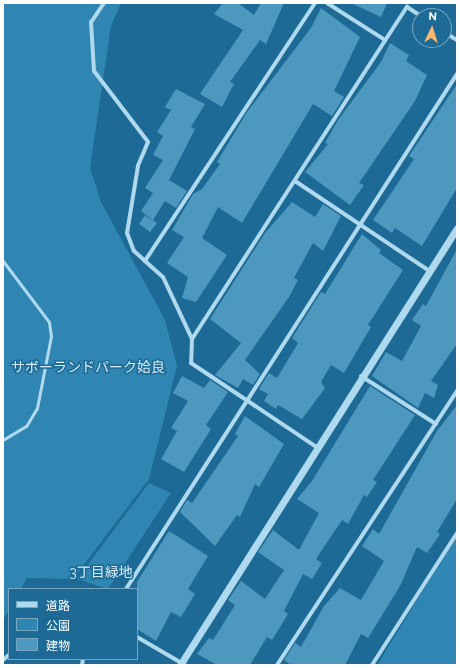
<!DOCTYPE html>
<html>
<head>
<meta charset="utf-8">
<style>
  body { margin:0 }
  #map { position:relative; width:460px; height:668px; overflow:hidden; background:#1c6a95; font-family:Raleway,"Noto Sans JP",sans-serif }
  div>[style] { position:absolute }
  .green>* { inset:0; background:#3086b3 }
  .building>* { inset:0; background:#4d98bf }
  .service>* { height:3px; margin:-1.5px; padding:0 1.5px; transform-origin:1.5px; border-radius:1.5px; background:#afd9ef }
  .minor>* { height:4px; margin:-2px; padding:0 2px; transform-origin:2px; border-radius:2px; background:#afd9ef }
  .tertiary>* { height:7px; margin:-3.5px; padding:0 3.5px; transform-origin:3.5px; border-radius:3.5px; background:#afd9ef }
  span { translate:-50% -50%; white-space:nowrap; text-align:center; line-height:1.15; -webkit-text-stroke:3px #1c6a95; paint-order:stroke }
  .park-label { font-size:14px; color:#d6eefb }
  .frame { position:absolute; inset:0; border:4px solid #fff; pointer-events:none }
  .legend { position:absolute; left:8px; top:588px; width:130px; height:72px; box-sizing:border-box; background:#1c6a95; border:1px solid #77a6bf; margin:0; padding:5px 7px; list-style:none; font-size:12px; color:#fff }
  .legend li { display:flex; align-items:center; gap:8px; height:20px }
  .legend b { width:20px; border:1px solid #77a6bf }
  .north { position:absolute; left:412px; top:8px; width:40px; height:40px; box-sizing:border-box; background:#1c6a95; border:1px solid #77a6bf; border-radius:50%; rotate:4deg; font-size:11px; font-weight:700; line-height:16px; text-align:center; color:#fff }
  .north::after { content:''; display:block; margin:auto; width:14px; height:18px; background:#ffb76d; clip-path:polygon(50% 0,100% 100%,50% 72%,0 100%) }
</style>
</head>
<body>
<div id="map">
  <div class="green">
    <div style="clip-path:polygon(3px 3px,121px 3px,111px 26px,90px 168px,101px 202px,165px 320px,177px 366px,149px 479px,73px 579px,27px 578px,21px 589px,9px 589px,9px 610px,3px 621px)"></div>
    <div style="clip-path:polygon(149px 483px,171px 493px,108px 589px,77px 579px)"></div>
    <div style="clip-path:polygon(457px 535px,457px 665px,377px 665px)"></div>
  </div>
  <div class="building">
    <div style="clip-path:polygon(223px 3px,238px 3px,254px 15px,261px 3px,284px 3px,266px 44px,260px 40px,230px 82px,234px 84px,222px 107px,200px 94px,243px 30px,214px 14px)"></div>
    <div style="clip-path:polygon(351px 3px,387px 3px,381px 17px)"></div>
    <div style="clip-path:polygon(321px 8px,360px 37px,334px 91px,344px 97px,332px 116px,313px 104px,242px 223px,218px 207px,202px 238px,227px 255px,196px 302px,182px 298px,188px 277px,167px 263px,184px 237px,172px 230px,193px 194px,202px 189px,220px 164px,217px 162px,247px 112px,311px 28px)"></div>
    <div style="clip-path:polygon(390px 43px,409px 55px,406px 61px,427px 75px,415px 101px,359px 183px,364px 185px,350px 205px,305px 172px,328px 144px,325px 143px,338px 120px,381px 62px)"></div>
    <div style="clip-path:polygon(457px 84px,457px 188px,422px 246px,395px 228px,392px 233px,373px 220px,414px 159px,409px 156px)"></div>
    <div style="clip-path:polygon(176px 89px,205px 104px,191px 127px,195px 129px,169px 180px,187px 191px,176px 208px,165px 201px,153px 220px,141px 211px,153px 193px,145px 188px,163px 160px,153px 155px,163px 136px,157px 132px,171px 110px,165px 107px)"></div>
    <div style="clip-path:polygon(292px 202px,315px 217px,323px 204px,341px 216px,323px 251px,313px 243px,294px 278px,298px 280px,289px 297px,245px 360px,260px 374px,253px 385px,243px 379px,238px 388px,215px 375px,241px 343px,210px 319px,265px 233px)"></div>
    <div style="clip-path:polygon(145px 215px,157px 223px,150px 232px,139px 224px)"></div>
    <div style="clip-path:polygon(362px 234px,381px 250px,379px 253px,403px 270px,368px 325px,371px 327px,344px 373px,331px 365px,321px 382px,325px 388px,302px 419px,278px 405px,276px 409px,264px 401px,268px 394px,259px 389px,269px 373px,277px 378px,298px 343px,292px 338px,321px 292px,325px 294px)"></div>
    <div style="clip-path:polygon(457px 249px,457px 344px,431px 381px,438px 385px,434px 398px,425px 393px,418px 408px,372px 376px,386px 352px,402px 361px,421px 326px,412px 320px,423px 304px,426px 306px)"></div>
    <div style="clip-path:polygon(182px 376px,204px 388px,210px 380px,228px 392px,206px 425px,211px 429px,184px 472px,161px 459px,177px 431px,171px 428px,188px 401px,173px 393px)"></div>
    <div style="clip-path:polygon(370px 386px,415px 415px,373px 480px,377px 482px,367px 497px,364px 495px,348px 524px,342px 520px,316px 559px,322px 563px,312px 579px,303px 574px,284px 611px,288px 614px,272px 640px,267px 637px,250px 665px,217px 665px,197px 654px,209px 638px,213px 640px,235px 605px,228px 600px,241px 581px,265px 599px,284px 570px,258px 552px,273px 530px,299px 550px,319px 513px,297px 499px,312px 481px)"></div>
    <div style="clip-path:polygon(457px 405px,457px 499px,437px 532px,440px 534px,427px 553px,417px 547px,400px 586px,368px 638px,361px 634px,345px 665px,291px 665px,284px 660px,295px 643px,301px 647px,324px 606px,340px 588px,361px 600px,384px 561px,362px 546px,373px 529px,379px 534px,437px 431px)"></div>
    <div style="clip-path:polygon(245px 416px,284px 444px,259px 487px,255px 484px,240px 517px,237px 515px,215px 546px,180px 512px,187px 500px,192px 503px,238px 436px,235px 434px)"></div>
    <div style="clip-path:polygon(169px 531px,208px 556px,188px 589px,195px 594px,181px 617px,171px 612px,156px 641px,137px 629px,137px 582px)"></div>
  </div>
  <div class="service">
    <div style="left:3px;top:261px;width:76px;rotate:53deg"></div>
    <div style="left:49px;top:322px;width:14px;rotate:82deg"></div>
    <div style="left:51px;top:336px;width:73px;rotate:101deg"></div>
    <div style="left:37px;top:408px;width:21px;rotate:121deg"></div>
    <div style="left:26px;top:426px;width:27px;rotate:149deg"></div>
  </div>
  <div class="minor">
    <div style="left:104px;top:3px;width:23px;rotate:124deg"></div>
    <div style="left:91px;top:22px;width:49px;rotate:86.5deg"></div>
    <div style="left:94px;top:71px;width:89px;rotate:52.7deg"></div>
    <div style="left:148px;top:142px;width:26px;rotate:113deg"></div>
    <div style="left:138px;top:166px;width:68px;rotate:99.3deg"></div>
    <div style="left:127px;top:233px;width:19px;rotate:69deg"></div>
    <div style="left:134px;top:251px;width:15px;rotate:42deg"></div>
    <div style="left:315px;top:3px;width:309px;rotate:123.4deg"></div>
    <div style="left:145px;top:261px;width:24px;rotate:42deg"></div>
    <div style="left:163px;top:277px;width:68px;rotate:64.9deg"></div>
    <div style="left:192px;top:339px;width:24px;rotate:92deg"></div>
    <div style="left:191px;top:363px;width:153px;rotate:33.8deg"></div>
    <div style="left:327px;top:3px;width:69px;rotate:32.5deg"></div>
    <div style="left:444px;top:32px;width:15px;rotate:32deg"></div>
    <div style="left:295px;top:181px;width:160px;rotate:33.8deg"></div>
    <div style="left:192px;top:339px;width:396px;rotate:-57.1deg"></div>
    <div style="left:407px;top:7px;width:17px;rotate:33deg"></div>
    <div style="left:361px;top:376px;width:89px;rotate:32.6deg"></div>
    <div style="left:126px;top:589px;width:612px;rotate:-57.27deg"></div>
    <div style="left:137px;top:637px;width:56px;rotate:30.3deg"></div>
    <div style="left:3px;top:660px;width:8px;rotate:-40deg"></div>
    <div style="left:82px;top:665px;width:6px;rotate:-81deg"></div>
    <div style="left:277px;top:665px;width:328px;rotate:-56.7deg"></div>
    <div style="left:372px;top:665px;width:157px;rotate:-57.2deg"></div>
  </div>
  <div class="tertiary">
    <div style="left:180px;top:665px;width:517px;rotate:-57.63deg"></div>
  </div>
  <div class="park-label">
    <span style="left:88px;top:367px">サボーランドパーク姶良</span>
    <span style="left:101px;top:572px">3丁目緑地</span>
  </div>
  <div class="frame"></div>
  <ul class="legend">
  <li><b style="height:5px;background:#afd9ef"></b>道路</li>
  <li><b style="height:11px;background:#3086b3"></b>公園</li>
  <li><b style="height:11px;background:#4d98bf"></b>建物</li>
  </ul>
  <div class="north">N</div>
</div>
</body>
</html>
